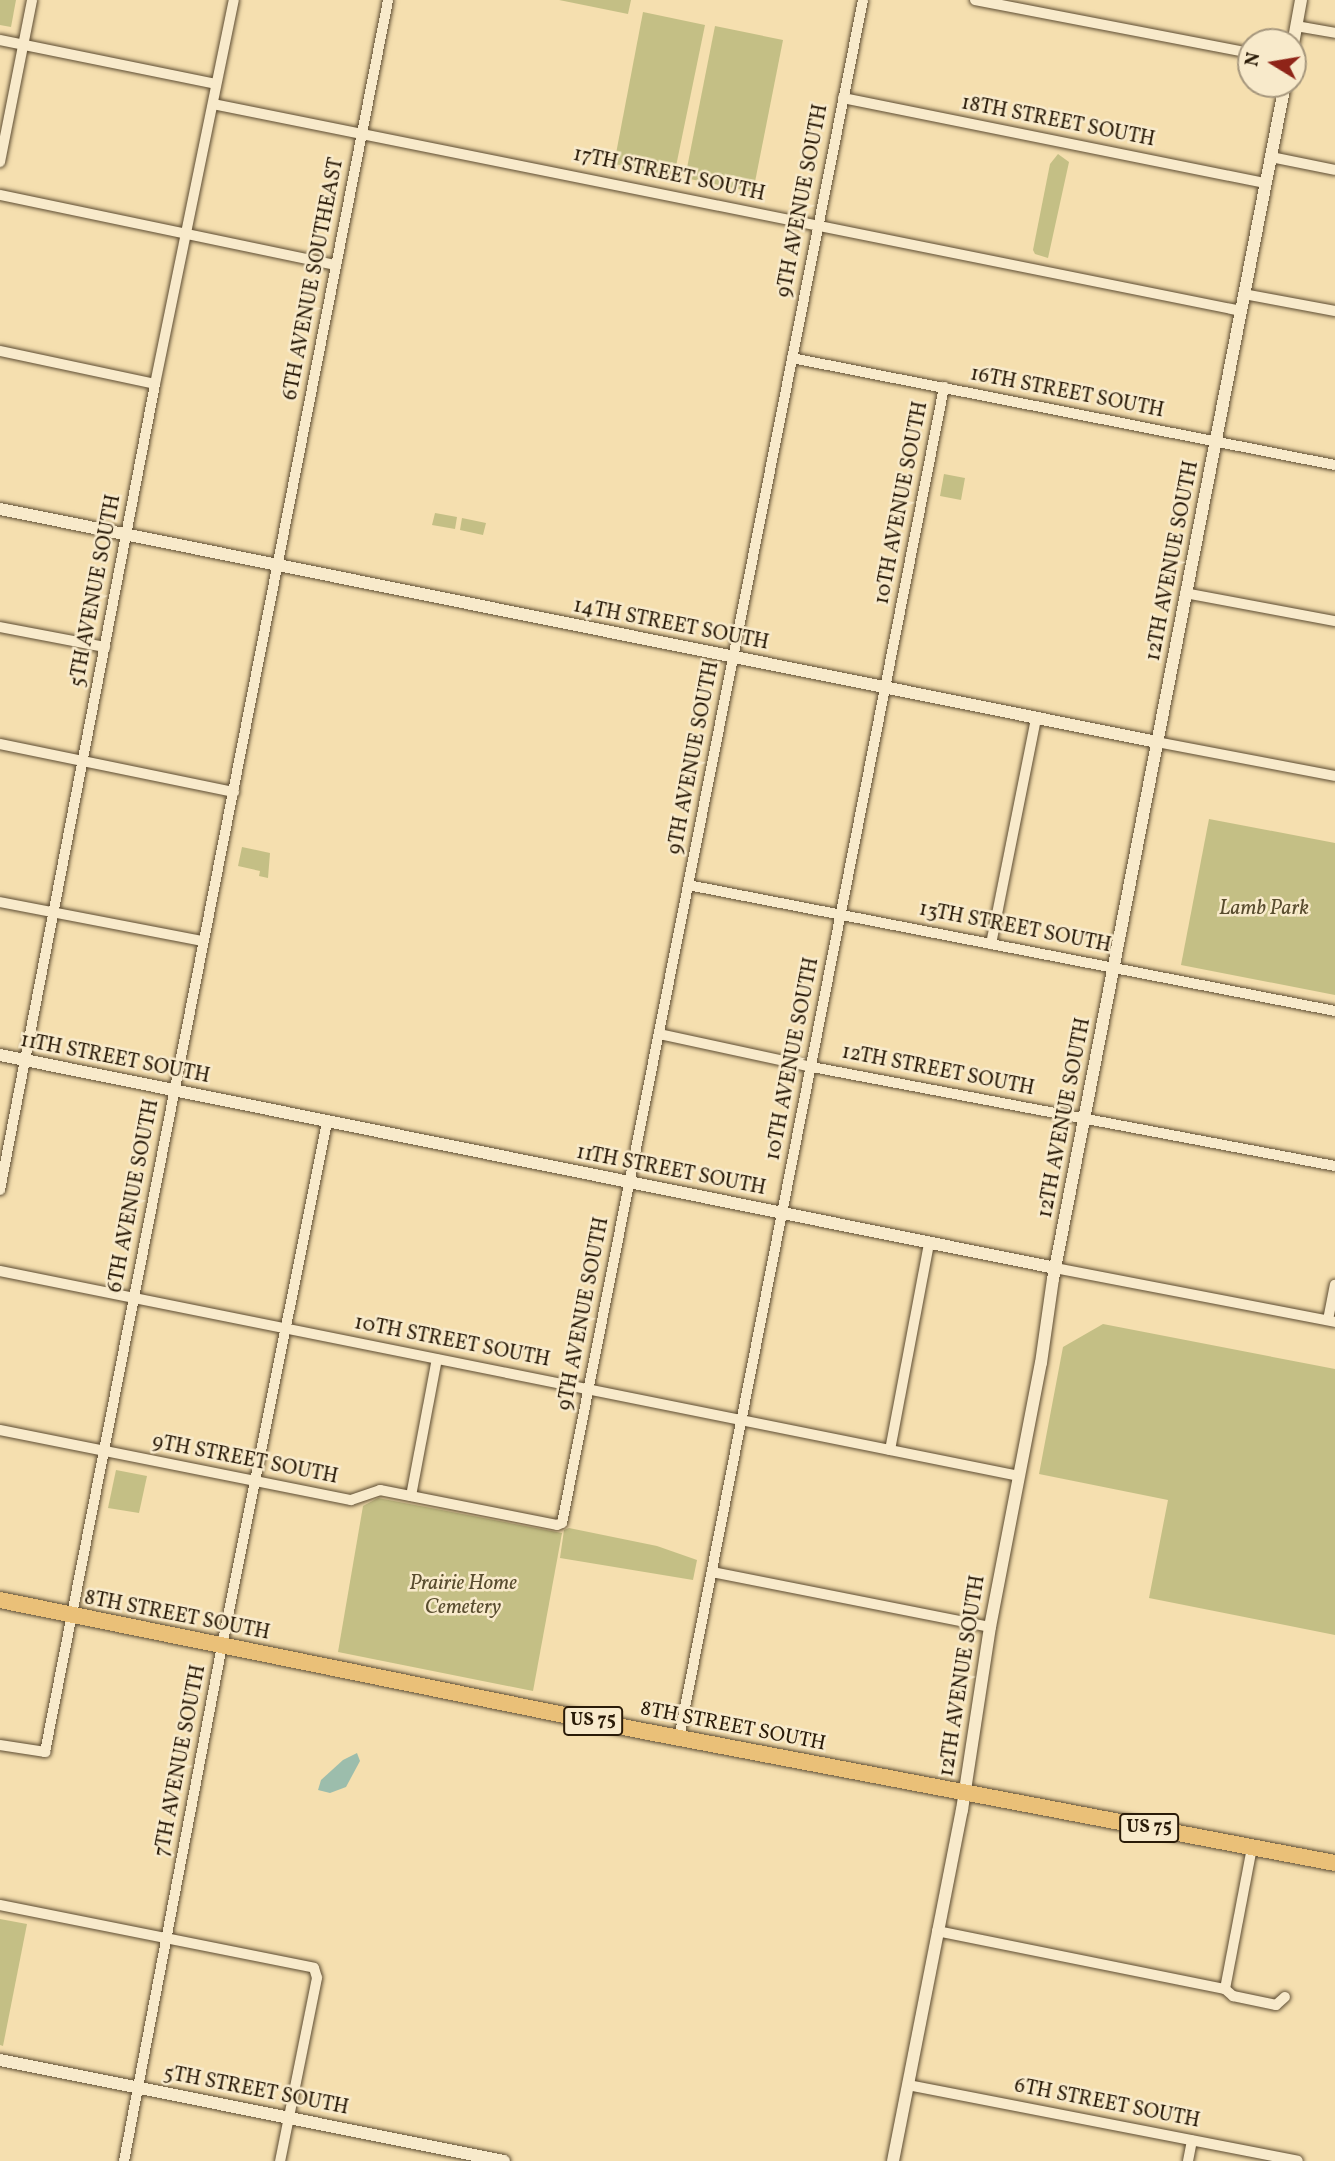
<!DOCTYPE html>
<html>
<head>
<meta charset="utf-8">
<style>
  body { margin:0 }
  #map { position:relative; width:1335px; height:2161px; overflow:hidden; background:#f5dfaf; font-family:Vollkorn,serif }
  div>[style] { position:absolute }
  .green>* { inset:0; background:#c4bf85 }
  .water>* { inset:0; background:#9cbdac }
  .roads { filter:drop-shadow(0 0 2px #5d4c32) drop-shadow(0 0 2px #5d4c32) }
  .minor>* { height:10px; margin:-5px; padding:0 5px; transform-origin:5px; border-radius:5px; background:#f8eacb }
  .tertiary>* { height:12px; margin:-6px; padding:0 6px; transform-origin:6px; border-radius:6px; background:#f8eacb }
  .primary>* { height:16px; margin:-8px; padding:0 8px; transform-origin:8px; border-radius:8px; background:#eac078 }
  span { translate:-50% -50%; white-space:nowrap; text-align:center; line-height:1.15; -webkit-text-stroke:5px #f8eacb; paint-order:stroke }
  .shield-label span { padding:2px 5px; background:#f8eacb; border:2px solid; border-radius:5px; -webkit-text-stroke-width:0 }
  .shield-label { font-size:19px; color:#2a1b08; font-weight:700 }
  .street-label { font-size:21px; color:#2a1b08 }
  .park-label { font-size:21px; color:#584c2e; font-style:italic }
  .north { position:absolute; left:1237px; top:28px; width:70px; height:70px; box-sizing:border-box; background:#f8eacb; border:2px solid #a6977d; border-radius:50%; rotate:281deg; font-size:19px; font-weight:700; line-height:28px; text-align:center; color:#2a1b08 }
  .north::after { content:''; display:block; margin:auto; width:24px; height:32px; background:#8f2418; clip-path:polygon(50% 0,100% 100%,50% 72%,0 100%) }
</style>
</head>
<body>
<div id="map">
  <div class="green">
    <div style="clip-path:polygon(0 0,16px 0,11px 27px,0 25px)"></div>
    <div style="clip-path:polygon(559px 0,631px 0,628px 14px)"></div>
    <div style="clip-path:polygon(643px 12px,705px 25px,674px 176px,614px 164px)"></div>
    <div style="clip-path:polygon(715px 26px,783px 40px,753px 192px,685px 178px)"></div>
    <div style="clip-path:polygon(1058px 154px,1069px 162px,1048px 258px,1035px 254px,1033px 250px,1050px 164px)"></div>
    <div style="clip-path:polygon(944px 474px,965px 478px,961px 500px,940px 496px)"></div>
    <div style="clip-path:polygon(435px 513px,457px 517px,455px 529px,432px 525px)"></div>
    <div style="clip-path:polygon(462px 518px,486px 523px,483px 535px,460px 530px)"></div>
    <div style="clip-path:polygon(1209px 819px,1335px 843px,1335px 995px,1181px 965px)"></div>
    <div style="clip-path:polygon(242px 847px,270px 853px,268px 878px,259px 876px,260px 871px,238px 866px)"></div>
    <div style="clip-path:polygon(1103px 1324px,1335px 1369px,1335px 1635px,1149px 1598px,1168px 1500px,1039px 1474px,1063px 1347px)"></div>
    <div style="clip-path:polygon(116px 1470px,147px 1476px,139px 1513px,108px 1508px)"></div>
    <div style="clip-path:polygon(378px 1498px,562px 1533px,533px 1691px,338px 1652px,363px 1506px)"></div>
    <div style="clip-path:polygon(569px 1528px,657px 1546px,697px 1560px,693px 1580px,560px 1558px,564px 1530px)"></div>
    <div style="clip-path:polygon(0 1919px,27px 1924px,3px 2046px,0 2045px)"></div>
  </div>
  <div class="water">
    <div style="clip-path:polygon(357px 1753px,360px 1761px,346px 1787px,330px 1793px,318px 1790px,321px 1780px,343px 1760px)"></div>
  </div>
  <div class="roads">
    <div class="minor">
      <div style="left:975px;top:0;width:281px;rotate:10.9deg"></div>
      <div style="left:1296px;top:26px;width:40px;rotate:10deg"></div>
      <div style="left:0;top:40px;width:220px;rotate:11.5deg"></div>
      <div style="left:843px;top:98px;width:431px;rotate:11.4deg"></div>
      <div style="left:213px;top:104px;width:1049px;rotate:11.38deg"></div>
      <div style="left:1271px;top:157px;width:65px;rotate:11.5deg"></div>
      <div style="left:0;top:162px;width:165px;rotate:-78.8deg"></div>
      <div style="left:0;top:195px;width:343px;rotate:11.8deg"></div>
      <div style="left:1244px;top:294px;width:93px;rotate:10.6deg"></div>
      <div style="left:0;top:351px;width:158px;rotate:12deg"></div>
      <div style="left:792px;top:358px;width:553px;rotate:11.15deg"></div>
      <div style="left:1185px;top:593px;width:153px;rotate:10.6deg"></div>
      <div style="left:0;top:627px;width:107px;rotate:10.8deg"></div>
      <div style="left:1157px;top:742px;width:181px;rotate:10.8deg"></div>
      <div style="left:0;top:744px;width:239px;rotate:11.6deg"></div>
      <div style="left:688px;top:885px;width:659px;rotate:11.02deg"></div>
      <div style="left:0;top:902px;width:207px;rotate:10.9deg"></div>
      <div style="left:991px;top:944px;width:230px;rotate:-78.7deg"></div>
      <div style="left:659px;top:1034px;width:157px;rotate:12.2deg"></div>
      <div style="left:812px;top:1067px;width:532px;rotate:10.72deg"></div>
      <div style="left:0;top:1190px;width:821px;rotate:-79.11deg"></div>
      <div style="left:155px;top:384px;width:392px;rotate:-78.4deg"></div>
      <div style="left:1055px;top:1268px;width:285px;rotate:10.9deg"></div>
      <div style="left:0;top:1271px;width:1039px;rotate:11.37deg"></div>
      <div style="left:1328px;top:1320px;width:36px;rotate:-79deg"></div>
      <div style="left:0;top:1430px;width:358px;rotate:11.3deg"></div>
      <div style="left:351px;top:1500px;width:31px;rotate:-19deg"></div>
      <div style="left:380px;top:1490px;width:180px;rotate:11.2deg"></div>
      <div style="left:557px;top:1525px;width:5px;rotate:-22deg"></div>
      <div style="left:562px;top:1523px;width:1552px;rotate:-78.82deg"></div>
      <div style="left:890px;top:1450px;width:211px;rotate:-79.3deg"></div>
      <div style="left:411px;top:1496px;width:139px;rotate:-79.3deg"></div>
      <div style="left:712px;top:1572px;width:283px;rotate:11.2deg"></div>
      <div style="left:679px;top:1738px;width:1377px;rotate:-78.9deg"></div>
      <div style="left:0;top:1745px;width:46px;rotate:8.8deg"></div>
      <div style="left:45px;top:1752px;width:1785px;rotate:-78.92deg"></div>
      <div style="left:0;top:1905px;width:320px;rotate:11.3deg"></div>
      <div style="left:314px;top:1968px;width:10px;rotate:73deg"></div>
      <div style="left:317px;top:1978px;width:187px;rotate:101.4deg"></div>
      <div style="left:937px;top:1931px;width:294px;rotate:11.4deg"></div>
      <div style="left:1225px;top:1989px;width:11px;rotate:41deg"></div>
      <div style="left:1233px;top:1996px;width:44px;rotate:11.8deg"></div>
      <div style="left:1276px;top:2005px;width:12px;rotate:-42deg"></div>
      <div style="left:1225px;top:1989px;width:145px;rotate:-79.2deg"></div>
      <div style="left:908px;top:2085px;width:397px;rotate:11deg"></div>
      <div style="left:124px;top:2161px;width:524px;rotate:-79.23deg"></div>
      <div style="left:222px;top:1646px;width:534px;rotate:-78.67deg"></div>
      <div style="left:1188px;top:2161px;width:21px;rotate:-79deg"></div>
    </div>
    <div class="tertiary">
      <div style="left:1293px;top:44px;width:45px;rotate:-79.7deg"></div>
      <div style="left:0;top:509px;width:1180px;rotate:11.39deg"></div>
      <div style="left:0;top:1055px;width:1076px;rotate:11.41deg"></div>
      <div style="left:0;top:2060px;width:514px;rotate:11.33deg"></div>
      <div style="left:893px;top:2161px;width:358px;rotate:-78.9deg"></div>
      <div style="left:962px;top:1810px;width:185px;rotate:-81.3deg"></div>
      <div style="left:990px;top:1627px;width:269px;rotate:-79.1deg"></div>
      <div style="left:1041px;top:1363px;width:85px;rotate:-81.9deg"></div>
      <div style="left:1053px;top:1279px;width:1217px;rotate:-79.01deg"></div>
    </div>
    <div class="primary">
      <div style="left:0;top:1600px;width:656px;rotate:11.52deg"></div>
      <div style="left:643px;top:1731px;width:704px;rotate:10.8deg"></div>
    </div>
  </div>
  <div class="shield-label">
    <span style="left:593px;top:1721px">US 75</span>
    <span style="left:1149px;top:1828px">US 75</span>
  </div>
  <div class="street-label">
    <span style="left:1058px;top:122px;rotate:11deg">18TH STREET SOUTH</span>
    <span style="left:669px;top:175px;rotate:12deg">17TH STREET SOUTH</span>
    <span style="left:803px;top:201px;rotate:-79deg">9TH AVENUE SOUTH</span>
    <span style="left:314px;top:279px;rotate:-79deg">6TH AVENUE SOUTHEAST</span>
    <span style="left:1067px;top:393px;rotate:11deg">16TH STREET SOUTH</span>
    <span style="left:902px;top:503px;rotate:-79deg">10TH AVENUE SOUTH</span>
    <span style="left:1173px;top:561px;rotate:-79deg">12TH AVENUE SOUTH</span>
    <span style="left:96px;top:591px;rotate:-79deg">5TH AVENUE SOUTH</span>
    <span style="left:671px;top:625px;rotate:11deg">14TH STREET SOUTH</span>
    <span style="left:694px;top:758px;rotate:-79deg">9TH AVENUE SOUTH</span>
    <span style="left:1015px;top:928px;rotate:11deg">13TH STREET SOUTH</span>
    <span style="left:115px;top:1059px;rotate:11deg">11TH STREET SOUTH</span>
    <span style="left:793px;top:1059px;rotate:-79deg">10TH AVENUE SOUTH</span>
    <span style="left:938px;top:1071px;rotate:11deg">12TH STREET SOUTH</span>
    <span style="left:1065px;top:1118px;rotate:-79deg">12TH AVENUE SOUTH</span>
    <span style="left:671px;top:1171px;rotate:11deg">11TH STREET SOUTH</span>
    <span style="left:134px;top:1196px;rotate:-79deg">6TH AVENUE SOUTH</span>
    <span style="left:584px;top:1314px;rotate:-79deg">9TH AVENUE SOUTH</span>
    <span style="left:452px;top:1342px;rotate:11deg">10TH STREET SOUTH</span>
    <span style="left:245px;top:1460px;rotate:11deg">9TH STREET SOUTH</span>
    <span style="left:177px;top:1616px;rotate:11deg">8TH STREET SOUTH</span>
    <span style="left:963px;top:1676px;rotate:-81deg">12TH AVENUE SOUTH</span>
    <span style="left:733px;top:1727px;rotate:11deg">8TH STREET SOUTH</span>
    <span style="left:181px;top:1761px;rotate:-79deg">7TH AVENUE SOUTH</span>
    <span style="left:256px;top:2091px;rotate:11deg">5TH STREET SOUTH</span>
    <span style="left:1107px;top:2104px;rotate:11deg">6TH STREET SOUTH</span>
  </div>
  <div class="park-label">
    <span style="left:1264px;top:909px">Lamb Park</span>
    <span style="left:463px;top:1596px">Prairie Home<br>Cemetery</span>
  </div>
  <div class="north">N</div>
</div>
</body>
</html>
